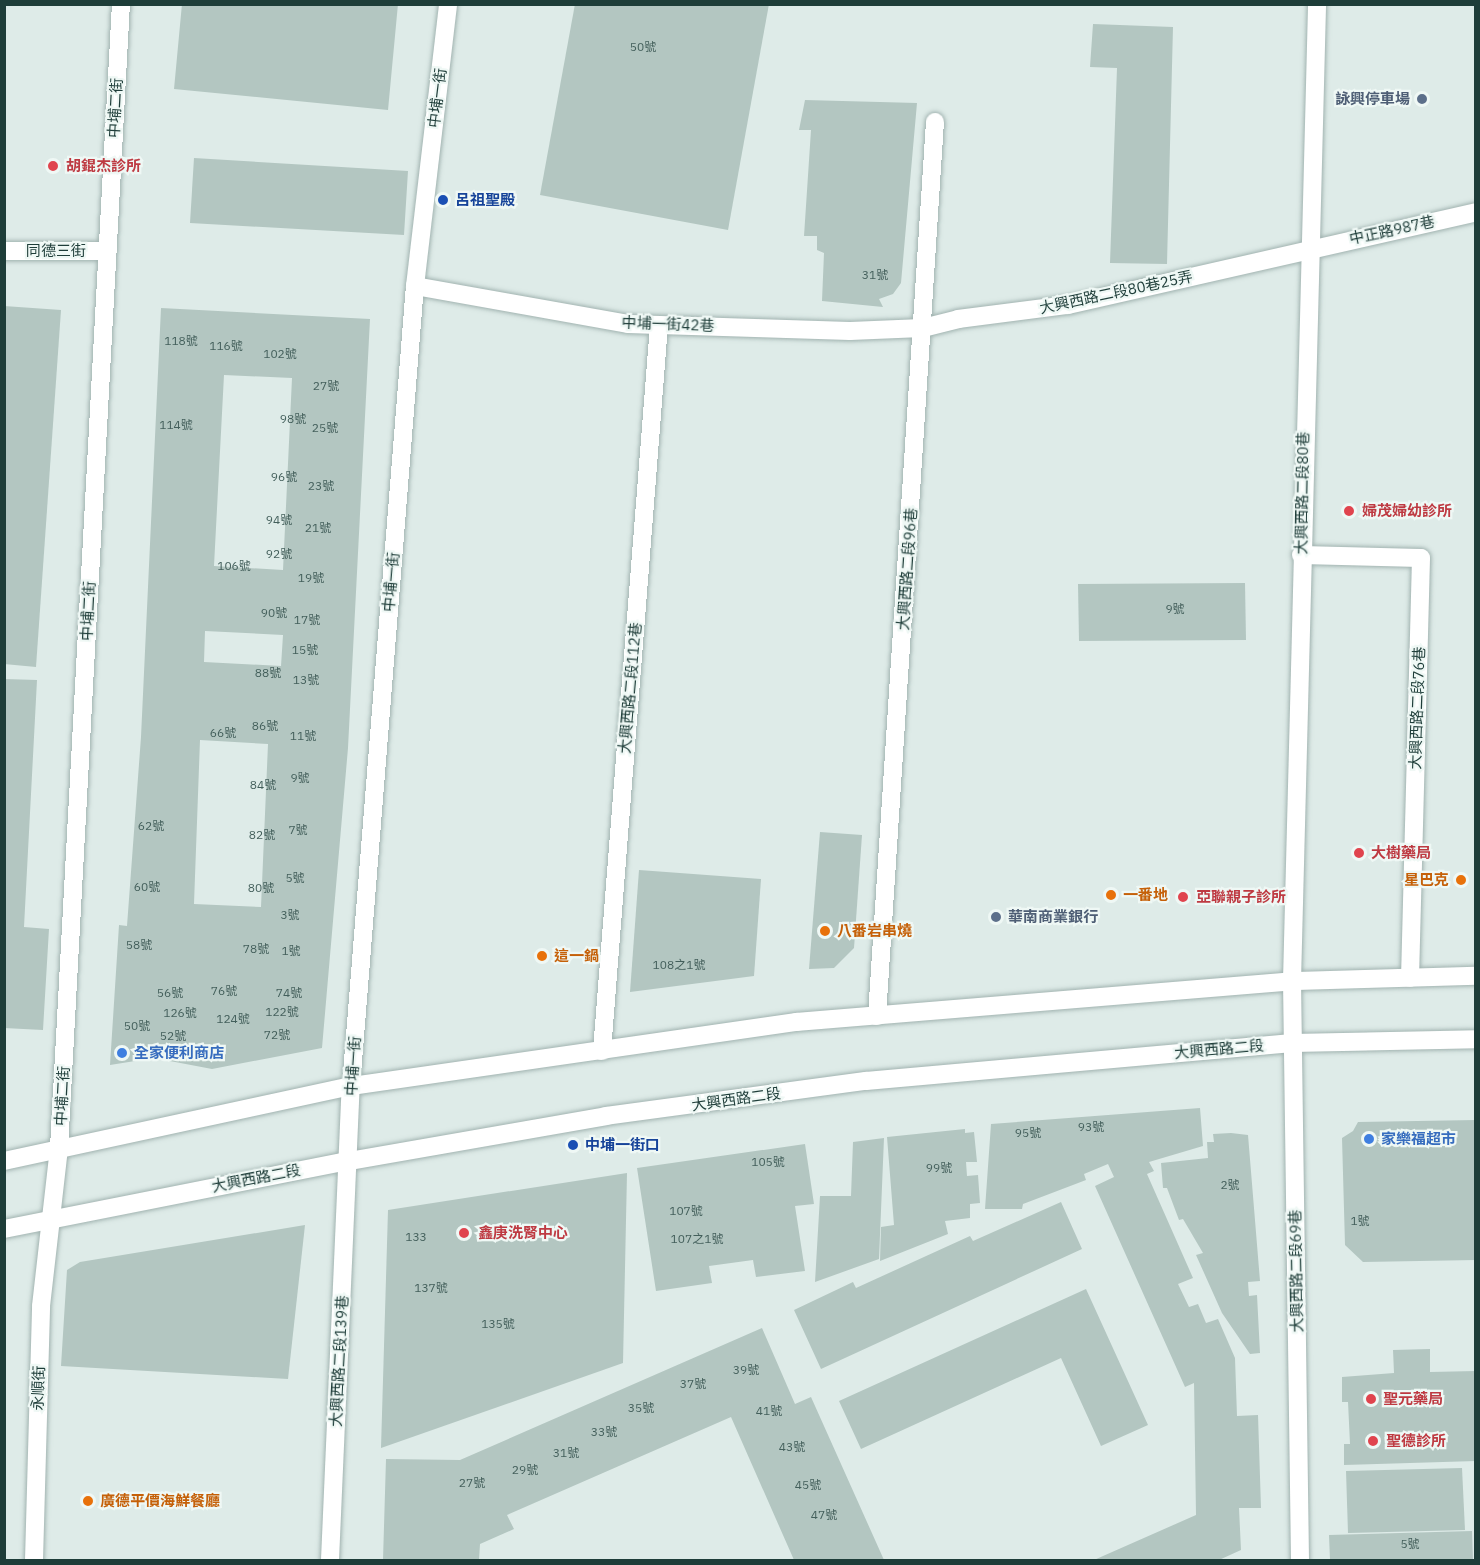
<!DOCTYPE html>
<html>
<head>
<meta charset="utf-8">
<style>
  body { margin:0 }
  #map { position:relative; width:1480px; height:1565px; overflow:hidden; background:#deebe8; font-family:"IBM Plex Sans","Noto Sans TC",sans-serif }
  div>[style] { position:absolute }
  .building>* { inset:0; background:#b3c6c1 }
  .roads { filter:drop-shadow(0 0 2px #a1b3b0) drop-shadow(0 0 2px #a1b3b0) }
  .minor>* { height:18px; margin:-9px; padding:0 9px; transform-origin:9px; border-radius:9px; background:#fff }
  .dots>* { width:16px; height:16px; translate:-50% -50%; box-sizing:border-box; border:3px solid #eff8f5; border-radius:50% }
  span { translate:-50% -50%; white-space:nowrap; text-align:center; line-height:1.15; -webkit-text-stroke:4.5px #eff8f5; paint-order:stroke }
  .number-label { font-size:12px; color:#435f5b }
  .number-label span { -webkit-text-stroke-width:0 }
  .street-label { font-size:15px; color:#1e3d39 }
  .service-label { font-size:15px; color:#4e5e75; font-weight:700 }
  .right { translate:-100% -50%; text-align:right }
  .left { translate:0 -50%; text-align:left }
  .health-label { font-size:15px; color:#be3a42; font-weight:700 }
  .transit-label { font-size:15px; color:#164399; font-weight:700 }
  .food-label { font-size:15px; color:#c56008; font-weight:700 }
  .shop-label { font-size:15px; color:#366cbe; font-weight:700 }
  .frame { position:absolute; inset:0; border:6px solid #1e3d39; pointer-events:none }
</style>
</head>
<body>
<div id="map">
  <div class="building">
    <div style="clip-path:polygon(182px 4px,398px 4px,388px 110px,174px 89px)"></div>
    <div style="clip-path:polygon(575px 4px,769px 4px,728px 230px,540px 195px)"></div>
    <div style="clip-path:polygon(1093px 24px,1173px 27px,1167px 264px,1110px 263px,1117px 68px,1090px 67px)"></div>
    <div style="clip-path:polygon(805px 100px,917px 103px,901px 283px,893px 294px,879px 299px,883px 307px,822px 301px,824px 253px,817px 250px,817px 236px,804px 236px,811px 130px,799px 130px)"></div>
    <div style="clip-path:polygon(194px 158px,408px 171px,404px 235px,190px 223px)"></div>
    <div style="clip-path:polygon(4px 306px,61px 310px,36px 667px,4px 664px)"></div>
    <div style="clip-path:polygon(evenodd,161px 308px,370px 319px,348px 748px,322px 1048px,212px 1069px,154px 1058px,110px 1065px,119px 925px,127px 926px,141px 737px,161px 308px,224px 375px,292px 378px,283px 570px,214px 566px,224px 375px,161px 308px,205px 631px,283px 635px,281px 666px,204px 662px,205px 631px,161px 308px,200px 740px,268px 744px,261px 907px,194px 904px,200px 740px)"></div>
    <div style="clip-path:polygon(1245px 583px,1246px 640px,1079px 641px,1078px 584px)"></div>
    <div style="clip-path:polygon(4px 679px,37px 680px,24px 927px,49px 929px,43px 1030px,4px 1028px)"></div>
    <div style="clip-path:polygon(820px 832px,862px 835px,854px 948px,834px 968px,809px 969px)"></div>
    <div style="clip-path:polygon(639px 870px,761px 879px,754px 976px,630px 992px)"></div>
    <div style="clip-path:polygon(1200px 1108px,1203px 1146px,1149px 1162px,1154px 1171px,1147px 1174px,1193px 1278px,1178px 1284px,1189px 1307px,1198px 1304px,1206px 1323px,1218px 1319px,1235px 1358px,1237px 1416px,1258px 1415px,1261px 1508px,1239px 1508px,1241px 1550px,1219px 1560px,1094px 1560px,1196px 1515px,1194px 1383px,1185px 1387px,1095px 1186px,1114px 1177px,1108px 1164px,1084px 1174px,1086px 1180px,1023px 1204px,1022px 1209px,985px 1209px,991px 1124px)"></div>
    <div style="clip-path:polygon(1476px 1120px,1476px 1260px,1363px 1262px,1345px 1245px,1342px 1138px,1353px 1131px,1358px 1122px)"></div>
    <div style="clip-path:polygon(965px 1129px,965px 1133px,974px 1132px,977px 1162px,966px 1162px,967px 1176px,978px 1175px,980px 1203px,970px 1204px,970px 1218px,945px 1221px,948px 1234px,880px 1261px,881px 1227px,894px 1225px,887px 1137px)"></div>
    <div style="clip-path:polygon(1231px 1133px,1248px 1135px,1260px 1281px,1248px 1282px,1249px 1296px,1257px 1295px,1260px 1353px,1250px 1354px,1222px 1313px,1196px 1255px,1203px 1253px,1183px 1219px,1179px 1220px,1167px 1188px,1163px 1188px,1161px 1163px,1208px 1158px,1207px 1142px,1214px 1142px,1213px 1134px)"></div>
    <div style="clip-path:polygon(884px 1138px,879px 1259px,815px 1282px,820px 1196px,851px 1196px,853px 1142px)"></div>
    <div style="clip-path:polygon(805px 1144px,814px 1204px,795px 1206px,805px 1271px,756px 1277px,753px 1260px,709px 1266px,712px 1283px,656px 1291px,637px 1168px)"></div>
    <div style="clip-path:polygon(627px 1173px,623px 1363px,381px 1448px,388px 1210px)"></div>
    <div style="clip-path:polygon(1061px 1202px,1082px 1249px,821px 1369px,794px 1310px,853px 1282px,856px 1288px,970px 1236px,973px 1241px)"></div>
    <div style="clip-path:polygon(305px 1225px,288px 1379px,61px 1366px,67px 1270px,80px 1262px)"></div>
    <div style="clip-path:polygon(1086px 1289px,1148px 1425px,1101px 1446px,1061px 1358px,861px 1449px,839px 1401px)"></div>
    <div style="clip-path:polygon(762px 1328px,795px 1404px,811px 1397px,884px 1560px,794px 1560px,731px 1417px,507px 1515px,514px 1529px,480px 1544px,479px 1560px,383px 1560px,386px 1459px,460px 1460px)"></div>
    <div style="clip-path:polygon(1430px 1349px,1430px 1372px,1476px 1371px,1476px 1461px,1344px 1465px,1344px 1444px,1350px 1444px,1348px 1402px,1342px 1402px,1342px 1377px,1394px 1373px,1393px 1350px)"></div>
    <div style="clip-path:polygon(1462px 1468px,1465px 1530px,1348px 1533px,1346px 1471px)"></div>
    <div style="clip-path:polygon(1472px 1531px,1473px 1560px,1330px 1560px,1329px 1535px)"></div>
  </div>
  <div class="roads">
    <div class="minor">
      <div style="left:4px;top:251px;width:103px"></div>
      <div style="left:415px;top:286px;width:216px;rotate:10.1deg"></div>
      <div style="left:628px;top:324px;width:222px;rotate:1.8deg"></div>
      <div style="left:850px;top:331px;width:73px;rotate:-2.4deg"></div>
      <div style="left:923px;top:328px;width:36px;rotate:-14deg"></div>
      <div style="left:958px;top:319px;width:111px;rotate:-7.3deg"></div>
      <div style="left:1068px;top:305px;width:418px;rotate:-12.8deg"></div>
      <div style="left:1301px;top:555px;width:120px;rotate:1.4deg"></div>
      <div style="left:1421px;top:558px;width:420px;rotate:91.5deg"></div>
      <div style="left:877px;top:1016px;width:896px;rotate:-86.29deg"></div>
      <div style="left:602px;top:1051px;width:728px;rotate:-85.51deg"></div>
      <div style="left:4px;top:1161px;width:355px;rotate:-12.2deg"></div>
      <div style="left:351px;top:1086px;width:450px;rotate:-8.2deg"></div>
      <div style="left:796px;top:1022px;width:498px;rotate:-4.7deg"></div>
      <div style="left:1292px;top:981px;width:184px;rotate:-1.6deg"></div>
      <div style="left:4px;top:1229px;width:352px;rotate:-11.2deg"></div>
      <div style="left:349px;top:1161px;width:261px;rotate:-9.9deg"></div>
      <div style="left:606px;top:1116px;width:262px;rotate:-7.7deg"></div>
      <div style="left:866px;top:1081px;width:428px;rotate:-5.1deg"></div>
      <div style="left:1292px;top:1043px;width:184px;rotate:-1.2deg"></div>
      <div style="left:34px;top:1560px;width:254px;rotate:-88.4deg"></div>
      <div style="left:41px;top:1306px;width:159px;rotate:-83.5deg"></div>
      <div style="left:59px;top:1148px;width:1146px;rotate:-86.9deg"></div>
      <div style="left:330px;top:1560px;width:474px;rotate:-87.5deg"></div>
      <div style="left:351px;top:1086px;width:803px;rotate:-85.43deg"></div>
      <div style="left:415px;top:286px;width:284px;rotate:-83.3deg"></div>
      <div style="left:1300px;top:1560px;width:579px;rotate:-90.79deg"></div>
      <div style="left:1292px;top:981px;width:977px;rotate:-88.53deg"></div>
    </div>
  </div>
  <div class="dots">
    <div style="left:1422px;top:99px;background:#5c6f8a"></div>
    <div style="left:53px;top:166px;background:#e0444e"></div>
    <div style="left:443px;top:200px;background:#1a4fb4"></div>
    <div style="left:1349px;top:511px;background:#e0444e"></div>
    <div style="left:1359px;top:853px;background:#e0444e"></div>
    <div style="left:1461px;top:880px;background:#e8710a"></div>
    <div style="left:1111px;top:895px;background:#e8710a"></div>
    <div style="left:1183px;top:897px;background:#e0444e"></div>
    <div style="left:996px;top:917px;background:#5c6f8a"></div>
    <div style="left:825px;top:931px;background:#e8710a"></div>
    <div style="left:542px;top:956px;background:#e8710a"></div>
    <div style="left:122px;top:1053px;background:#3f7fe0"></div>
    <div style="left:1369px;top:1139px;background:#3f7fe0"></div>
    <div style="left:573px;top:1145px;background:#1a4fb4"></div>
    <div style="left:464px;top:1233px;background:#e0444e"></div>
    <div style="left:1371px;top:1399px;background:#e0444e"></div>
    <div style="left:1373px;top:1441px;background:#e0444e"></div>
    <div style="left:88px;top:1501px;background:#e8710a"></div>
  </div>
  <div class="number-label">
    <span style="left:643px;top:47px">50號</span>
    <span style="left:875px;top:275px">31號</span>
    <span style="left:181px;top:341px">118號</span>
    <span style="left:226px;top:346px">116號</span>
    <span style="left:280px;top:354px">102號</span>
    <span style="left:326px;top:386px">27號</span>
    <span style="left:293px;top:419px">98號</span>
    <span style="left:176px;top:425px">114號</span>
    <span style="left:325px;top:428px">25號</span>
    <span style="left:284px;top:477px">96號</span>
    <span style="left:321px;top:486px">23號</span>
    <span style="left:279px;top:520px">94號</span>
    <span style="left:318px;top:528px">21號</span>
    <span style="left:279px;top:554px">92號</span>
    <span style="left:234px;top:566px">106號</span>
    <span style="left:311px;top:578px">19號</span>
    <span style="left:1175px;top:609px">9號</span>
    <span style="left:274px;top:613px">90號</span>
    <span style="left:307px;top:620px">17號</span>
    <span style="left:305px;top:650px">15號</span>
    <span style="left:268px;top:673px">88號</span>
    <span style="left:306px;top:680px">13號</span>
    <span style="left:265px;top:726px">86號</span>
    <span style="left:223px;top:733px">66號</span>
    <span style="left:303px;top:736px">11號</span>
    <span style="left:300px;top:778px">9號</span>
    <span style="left:263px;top:785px">84號</span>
    <span style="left:151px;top:826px">62號</span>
    <span style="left:298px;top:830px">7號</span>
    <span style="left:262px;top:835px">82號</span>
    <span style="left:295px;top:878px">5號</span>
    <span style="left:147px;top:887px">60號</span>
    <span style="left:261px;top:888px">80號</span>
    <span style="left:290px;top:915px">3號</span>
    <span style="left:139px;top:945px">58號</span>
    <span style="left:256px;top:949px">78號</span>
    <span style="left:291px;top:951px">1號</span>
    <span style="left:679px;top:965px">108之1號</span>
    <span style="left:224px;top:991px">76號</span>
    <span style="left:170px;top:993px">56號</span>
    <span style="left:289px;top:993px">74號</span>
    <span style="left:282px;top:1012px">122號</span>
    <span style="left:180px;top:1013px">126號</span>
    <span style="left:233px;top:1019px">124號</span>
    <span style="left:137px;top:1026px">50號</span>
    <span style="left:277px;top:1035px">72號</span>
    <span style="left:173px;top:1036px">52號</span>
    <span style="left:1091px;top:1127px">93號</span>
    <span style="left:1028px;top:1133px">95號</span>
    <span style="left:768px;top:1162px">105號</span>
    <span style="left:939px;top:1168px">99號</span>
    <span style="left:1230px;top:1185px">2號</span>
    <span style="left:686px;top:1211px">107號</span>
    <span style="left:1360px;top:1221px">1號</span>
    <span style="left:416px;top:1237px">133</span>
    <span style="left:697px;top:1239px">107之1號</span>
    <span style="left:431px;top:1288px">137號</span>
    <span style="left:498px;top:1324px">135號</span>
    <span style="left:746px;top:1370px">39號</span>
    <span style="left:693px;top:1384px">37號</span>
    <span style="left:641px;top:1408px">35號</span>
    <span style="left:769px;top:1411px">41號</span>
    <span style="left:604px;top:1432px">33號</span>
    <span style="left:792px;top:1447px">43號</span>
    <span style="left:566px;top:1453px">31號</span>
    <span style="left:525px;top:1470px">29號</span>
    <span style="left:472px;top:1483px">27號</span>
    <span style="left:808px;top:1485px">45號</span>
    <span style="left:824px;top:1515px">47號</span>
    <span style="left:1410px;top:1544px">5號</span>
  </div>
  <div class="street-label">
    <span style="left:437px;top:98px;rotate:-83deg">中埔一街</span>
    <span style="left:115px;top:108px;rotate:-87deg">中埔二街</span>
    <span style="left:1392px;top:230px;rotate:-12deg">中正路987巷</span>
    <span style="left:56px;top:251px">同德三街</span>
    <span style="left:1116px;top:292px;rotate:-12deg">大興西路二段80巷25弄</span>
    <span style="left:668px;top:324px;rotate:2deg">中埔一街42巷</span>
    <span style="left:1302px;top:493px;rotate:-89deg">大興西路二段80巷</span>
    <span style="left:907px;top:569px;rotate:-86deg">大興西路二段96巷</span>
    <span style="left:391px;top:582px;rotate:-85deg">中埔一街</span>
    <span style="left:88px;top:611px;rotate:-87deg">中埔二街</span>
    <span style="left:630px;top:688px;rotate:-85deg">大興西路二段112巷</span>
    <span style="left:1417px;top:708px;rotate:-88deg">大興西路二段76巷</span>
    <span style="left:1219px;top:1049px;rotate:-5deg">大興西路二段</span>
    <span style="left:353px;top:1066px;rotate:-86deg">中埔一街</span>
    <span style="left:62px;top:1096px;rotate:-87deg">中埔二街</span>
    <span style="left:736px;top:1099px;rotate:-8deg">大興西路二段</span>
    <span style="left:256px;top:1178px;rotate:-11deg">大興西路二段</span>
    <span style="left:1296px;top:1271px;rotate:-91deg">大興西路二段69巷</span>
    <span style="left:339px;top:1361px;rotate:-87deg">大興西路二段139巷</span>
    <span style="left:38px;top:1388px;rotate:-88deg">永順街</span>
  </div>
  <div class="service-label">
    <span class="right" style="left:1410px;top:99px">詠興停車場</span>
    <span class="left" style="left:1008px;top:917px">華南商業銀行</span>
  </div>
  <div class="health-label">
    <span class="left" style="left:66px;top:166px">胡錕杰診所</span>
    <span class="left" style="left:1362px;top:511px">婦茂婦幼診所</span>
    <span class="left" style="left:1371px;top:853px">大樹藥局</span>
    <span class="left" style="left:1196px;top:897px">亞聯親子診所</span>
    <span class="left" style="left:478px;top:1233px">鑫庚洗腎中心</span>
    <span class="left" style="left:1383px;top:1399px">聖元藥局</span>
    <span class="left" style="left:1386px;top:1441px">聖德診所</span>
  </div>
  <div class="transit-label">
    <span class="left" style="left:455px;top:200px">呂祖聖殿</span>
    <span class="left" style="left:585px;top:1145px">中埔一街口</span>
  </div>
  <div class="food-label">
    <span class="right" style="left:1449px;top:880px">星巴克</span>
    <span class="left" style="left:1123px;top:895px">一番地</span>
    <span class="left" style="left:837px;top:931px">八番岩串燒</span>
    <span class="left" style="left:554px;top:956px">這一鍋</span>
    <span class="left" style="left:100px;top:1501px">廣德平價海鮮餐廳</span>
  </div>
  <div class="shop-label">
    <span class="left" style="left:134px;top:1053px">全家便利商店</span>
    <span class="left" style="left:1381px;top:1139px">家樂福超市</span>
  </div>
  <div class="frame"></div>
</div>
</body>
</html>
